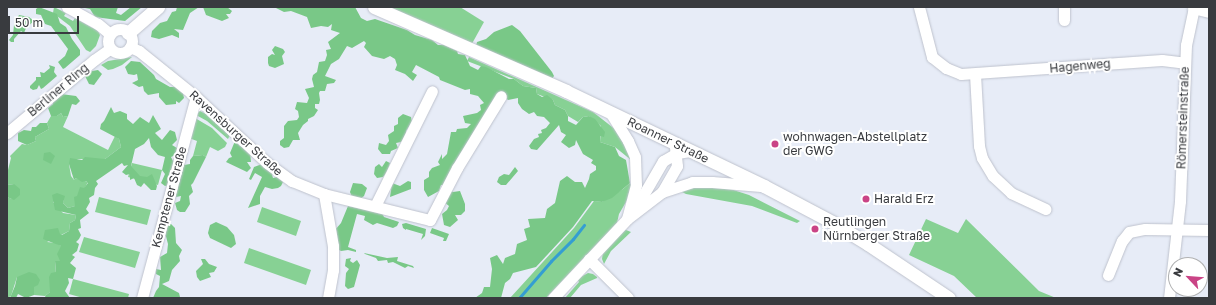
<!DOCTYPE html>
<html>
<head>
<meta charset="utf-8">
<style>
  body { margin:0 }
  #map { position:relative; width:1216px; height:305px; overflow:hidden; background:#e7ecf7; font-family:"Golos Text",sans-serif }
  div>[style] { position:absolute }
  .green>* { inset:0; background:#87d194 }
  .forest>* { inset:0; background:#79c887 }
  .stream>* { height:3px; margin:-1.5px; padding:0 1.5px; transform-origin:1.5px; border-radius:1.5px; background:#349ed2 }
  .roads { filter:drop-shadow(0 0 1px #bec2cd) drop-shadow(0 0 1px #bec2cd) }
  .minor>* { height:11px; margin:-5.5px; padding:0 5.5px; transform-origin:5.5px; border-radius:5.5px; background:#fff }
  .minor>.ring { margin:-5.5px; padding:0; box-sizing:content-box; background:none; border:11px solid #fff; border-radius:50% }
  .tertiary>* { height:13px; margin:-6.5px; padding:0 6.5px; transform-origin:6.5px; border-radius:6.5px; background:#fff }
  .dots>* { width:11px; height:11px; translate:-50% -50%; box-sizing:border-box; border:2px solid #fff; border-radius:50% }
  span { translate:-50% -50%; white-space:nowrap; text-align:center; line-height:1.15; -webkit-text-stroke:4px #fff; paint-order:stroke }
  .street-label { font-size:12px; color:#393b3f }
  .poi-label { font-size:12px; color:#393b3f }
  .left { translate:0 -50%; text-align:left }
  .frame { position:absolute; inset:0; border:8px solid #393b3f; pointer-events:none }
  .north { position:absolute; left:1168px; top:257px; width:40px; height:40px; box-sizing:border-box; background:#fff; border:1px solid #b0b1b2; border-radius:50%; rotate:296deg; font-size:11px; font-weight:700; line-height:16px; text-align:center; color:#393b3f }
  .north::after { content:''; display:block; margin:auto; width:14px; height:18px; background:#ca4486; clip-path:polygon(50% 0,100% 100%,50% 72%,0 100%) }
  .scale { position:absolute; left:8px; top:16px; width:71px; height:18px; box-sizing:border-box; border:2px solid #393b3f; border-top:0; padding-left:5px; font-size:12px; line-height:14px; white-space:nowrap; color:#393b3f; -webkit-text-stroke:3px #fff; paint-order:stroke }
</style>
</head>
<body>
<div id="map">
  <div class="green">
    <div style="clip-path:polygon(54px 7px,66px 13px,64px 16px,73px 21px,75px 18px,98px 31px,100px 35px,96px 46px,90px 52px,86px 50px,70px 26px,53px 13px)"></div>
    <div style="clip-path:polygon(374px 7px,460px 7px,484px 22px,469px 49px)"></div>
    <div style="clip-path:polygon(132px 57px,122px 65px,113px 69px,108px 70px,101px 65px,108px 61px)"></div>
    <div style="clip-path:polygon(469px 57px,593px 112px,616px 130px,625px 142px,631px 160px,615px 147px,600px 142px,601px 126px,589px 116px,583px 117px,578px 122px,568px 116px,565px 110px,555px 105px,553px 100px,537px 94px,536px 88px,523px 86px,514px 79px,467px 61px)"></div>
    <div style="clip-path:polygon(200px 111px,208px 115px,230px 135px,228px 139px,207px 121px,196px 115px)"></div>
    <div style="clip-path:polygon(61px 113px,63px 117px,68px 116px,63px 127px,108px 150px,115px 136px,119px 139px,121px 147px,105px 159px,78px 159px,69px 164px,71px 176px,74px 180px,76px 178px,88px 182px,75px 206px,68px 208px,63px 203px,64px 196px,53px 202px,63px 213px,76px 215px,75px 220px,70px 223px,69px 231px,47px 242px,56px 243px,61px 246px,61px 261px,55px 261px,56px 273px,50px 292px,45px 296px,34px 295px,34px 287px,17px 277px,11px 296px,7px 298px,7px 197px,12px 199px,14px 184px,7px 185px,7px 174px,11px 158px,10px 156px,22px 144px,27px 145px,36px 141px,35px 137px,49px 129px,47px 123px,51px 116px,57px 116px)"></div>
    <div style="clip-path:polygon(195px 118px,212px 128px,227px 143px,225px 147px,218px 151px,210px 147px,206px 157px,203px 155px,193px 156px,197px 141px,189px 138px)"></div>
    <div style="clip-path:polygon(132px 163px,162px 170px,158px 185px,128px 177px)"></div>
    <div style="clip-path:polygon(630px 183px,631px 186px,629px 197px,619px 214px,617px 223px,546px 298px,510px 298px,574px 228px,594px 201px,602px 202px,623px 189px)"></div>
    <div style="clip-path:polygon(724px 187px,749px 195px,800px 221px,797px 223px,752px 206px,686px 194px,678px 190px,684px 188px)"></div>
    <div style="clip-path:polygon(99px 197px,151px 210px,147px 225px,95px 212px)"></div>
    <div style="clip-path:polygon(262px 207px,301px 221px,296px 236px,257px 222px)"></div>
    <div style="clip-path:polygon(926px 219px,958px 233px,966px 219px,1039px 291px,1056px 298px,977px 298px,954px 276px,909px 255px)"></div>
    <div style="clip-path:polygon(626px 230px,631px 232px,611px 251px,604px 264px,602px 259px,603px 252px,622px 231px)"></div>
    <div style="clip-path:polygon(84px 237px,140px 252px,135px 268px,79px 252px)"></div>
    <div style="clip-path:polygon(249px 248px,311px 270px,306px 285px,244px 263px)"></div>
    <div style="clip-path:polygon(588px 273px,593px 274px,597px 277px,597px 278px,581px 285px,570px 298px,565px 298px,579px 282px,577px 279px)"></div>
    <div style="clip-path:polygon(73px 279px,129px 294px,128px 298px,83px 298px,69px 294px)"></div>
  </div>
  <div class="forest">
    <div style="clip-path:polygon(39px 7px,57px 14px,60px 23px,66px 27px,72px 39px,80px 50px,80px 55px,65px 68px,63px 69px,58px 62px,65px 56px,68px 49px,51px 26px,45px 24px,41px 15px,36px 14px,36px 9px)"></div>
    <div style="clip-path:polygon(80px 7px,118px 7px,116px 13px,121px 15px,131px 7px,142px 7px,125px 21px,95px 17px,90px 9px)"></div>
    <div style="clip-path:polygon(177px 7px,199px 7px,190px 13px,183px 30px,174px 29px,179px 33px,179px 38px,172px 35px,159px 39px,151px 37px,152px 31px,160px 23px,167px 21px,172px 12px,176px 11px)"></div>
    <div style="clip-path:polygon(203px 7px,227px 7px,232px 11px,230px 14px,226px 14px,229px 18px,222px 21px,206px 15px)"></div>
    <div style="clip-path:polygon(274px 7px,355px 7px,361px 18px,367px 21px,375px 19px,407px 30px,415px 35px,432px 40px,438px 45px,444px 45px,457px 51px,458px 54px,465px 55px,470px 66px,478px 70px,481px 66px,486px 67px,509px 79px,514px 79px,523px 86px,536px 88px,537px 94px,542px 97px,547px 95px,553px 100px,555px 105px,565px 110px,568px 116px,568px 121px,576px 125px,583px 117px,589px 116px,595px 119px,605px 132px,604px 137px,600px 136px,600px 142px,615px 147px,619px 156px,626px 160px,630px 183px,612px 198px,602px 202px,592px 201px,573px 227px,536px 267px,513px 273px,510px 279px,505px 283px,501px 298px,475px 298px,482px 293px,484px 287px,490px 287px,492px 269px,490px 258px,497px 255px,503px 264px,505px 258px,515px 254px,517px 244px,527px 240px,524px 229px,530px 227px,528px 219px,545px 218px,547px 209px,555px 203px,560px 181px,567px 176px,575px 182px,582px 182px,585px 188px,589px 179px,590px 174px,596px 170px,596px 166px,591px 163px,593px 160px,583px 154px,576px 140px,575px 145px,569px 148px,561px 142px,566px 135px,561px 132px,559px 125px,537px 150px,531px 149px,529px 146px,534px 139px,539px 137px,538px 134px,542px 133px,541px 130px,546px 128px,550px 123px,544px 117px,537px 116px,534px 112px,529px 114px,522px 109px,518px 103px,518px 98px,508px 100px,499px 92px,448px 185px,441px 185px,439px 191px,428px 197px,424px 190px,424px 180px,429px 177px,429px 172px,432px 168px,440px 165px,438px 162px,442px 154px,442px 159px,447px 154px,451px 132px,456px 132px,457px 129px,467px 128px,471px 124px,465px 123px,463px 116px,477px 113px,481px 110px,480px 105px,484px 103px,478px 96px,470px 94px,470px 89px,465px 90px,440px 80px,439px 77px,416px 65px,412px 72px,417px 75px,413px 81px,405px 74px,395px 70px,397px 65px,395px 59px,390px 56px,384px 59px,372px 56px,364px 47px,366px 43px,364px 41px,352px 48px,347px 46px,339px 59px,331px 64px,325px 76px,336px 80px,334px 83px,327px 84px,325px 91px,320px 91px,319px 93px,320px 100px,319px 104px,315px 104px,315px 108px,318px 110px,314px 116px,308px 119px,308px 121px,303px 125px,298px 133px,300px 140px,293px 140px,289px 147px,284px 148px,280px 145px,280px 141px,284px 138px,284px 126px,288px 121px,297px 120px,299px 117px,298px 111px,295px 109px,297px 102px,307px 103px,309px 98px,305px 89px,314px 87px,312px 79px,313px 75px,317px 72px,319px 62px,325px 61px,327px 55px,326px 50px,331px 49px,328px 42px,340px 33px,331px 30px,332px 24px,328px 27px,321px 26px,311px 28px,307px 17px,291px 11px,284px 12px)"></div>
    <div style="clip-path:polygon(19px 15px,29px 17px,34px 21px,26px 28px,24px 33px,21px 31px,14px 39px,14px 42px,11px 42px,9px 40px,13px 35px,14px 25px)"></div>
    <div style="clip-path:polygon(512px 25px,520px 31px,552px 72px,554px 76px,552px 79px,476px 46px,477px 42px,486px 39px,494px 32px)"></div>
    <div style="clip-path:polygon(275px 46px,283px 49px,285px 52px,282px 56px,284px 64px,275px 68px,269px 66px,268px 63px,268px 57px,272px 54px,275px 55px,272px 50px)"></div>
    <div style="clip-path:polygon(131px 61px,140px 62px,154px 75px,156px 79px,170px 87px,178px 87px,183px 93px,184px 98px,179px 103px,176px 101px,176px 104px,166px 105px,159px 97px,159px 93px,148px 95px,144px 91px,143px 86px,139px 87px,132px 83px,138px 80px,137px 74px,134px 75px,128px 74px,125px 67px)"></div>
    <div style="clip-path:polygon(49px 65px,55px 67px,54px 72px,57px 76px,43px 88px,41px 89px,39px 85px,37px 89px,33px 90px,30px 88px,30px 86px,36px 80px,36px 77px,41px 77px,40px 72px,44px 73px,50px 68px)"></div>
    <div style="clip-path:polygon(98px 70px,102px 74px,94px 85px,89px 84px,85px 76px,92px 71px)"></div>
    <div style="clip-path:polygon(61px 94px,76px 96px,80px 101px,76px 105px,72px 104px,68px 116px,63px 117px,61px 113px,57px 116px,51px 116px,48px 108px,53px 104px,53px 99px)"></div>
    <div style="clip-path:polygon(111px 107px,114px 113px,120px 111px,127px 114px,127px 119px,133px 124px,140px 117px,149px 123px,153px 115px,161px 129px,155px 133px,162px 140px,170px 130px,175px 132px,177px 140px,172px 145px,177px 148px,180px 153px,171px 157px,173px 161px,184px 165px,190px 164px,190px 160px,193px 156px,203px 155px,206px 157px,193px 183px,191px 185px,193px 192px,189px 196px,190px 204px,185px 212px,180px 212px,177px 210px,175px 203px,180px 201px,181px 196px,176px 197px,169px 185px,165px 186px,161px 183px,165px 174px,162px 170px,165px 157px,158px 155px,151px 147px,149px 138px,144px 144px,135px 149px,131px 166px,140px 176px,147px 177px,152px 174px,157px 186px,156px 190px,151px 190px,144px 183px,141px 187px,137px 185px,134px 178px,130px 180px,130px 174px,126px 175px,122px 172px,128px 165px,124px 166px,122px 163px,96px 181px,98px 184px,95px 188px,94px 195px,89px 198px,90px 202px,86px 209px,89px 213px,80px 220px,81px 228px,78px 229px,81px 235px,79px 239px,76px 242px,79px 244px,77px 251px,72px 255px,75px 257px,70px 263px,76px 268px,73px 279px,68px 278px,69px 283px,65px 291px,70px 298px,46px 298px,45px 296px,50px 292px,49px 277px,51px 273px,56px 272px,55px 261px,60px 261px,57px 254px,61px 246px,43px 239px,45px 230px,58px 228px,60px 234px,62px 235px,69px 231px,70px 223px,75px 220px,76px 215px,55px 210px,52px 195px,57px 193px,65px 196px,63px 203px,68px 208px,75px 206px,74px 197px,77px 196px,80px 187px,84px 188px,88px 183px,86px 181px,82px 182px,76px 178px,74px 180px,69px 164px,70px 158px,82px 160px,85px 157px,105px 159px,121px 147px,119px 139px,100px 129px,101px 124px,104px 121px)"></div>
    <div style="clip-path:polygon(403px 114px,411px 117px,412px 122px,406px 131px,406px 135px,401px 142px,396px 143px,398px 148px,391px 151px,390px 154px,382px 154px,378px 149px,379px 143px,386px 145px,389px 141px,388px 135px,394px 131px,394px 126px,398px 124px,398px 118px)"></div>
    <div style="clip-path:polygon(40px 123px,47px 123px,49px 129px,35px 137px,36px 141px,27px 145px,18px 141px,18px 133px,24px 130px,31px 131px,32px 127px,36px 127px)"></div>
    <div style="clip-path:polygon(235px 141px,240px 146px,250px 150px,251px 162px,247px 162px,251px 168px,247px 172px,226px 162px,229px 158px,232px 157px,230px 153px)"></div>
    <div style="clip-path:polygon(50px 152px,55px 156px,51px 164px,43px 160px,44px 153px)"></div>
    <div style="clip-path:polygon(386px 161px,390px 163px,387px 172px,383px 177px,377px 178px,374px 174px,375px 167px,379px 164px,382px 167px)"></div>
    <div style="clip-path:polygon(262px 164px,271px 171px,273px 178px,277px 177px,283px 182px,281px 186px,278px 188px,272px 189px,265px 187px,260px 196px,260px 204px,248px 208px,262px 177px,255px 173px,251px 180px,249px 179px,254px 167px)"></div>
    <div style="clip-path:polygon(515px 167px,518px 171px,506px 185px,501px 185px,497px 182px,499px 177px,504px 174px,509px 175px)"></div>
    <div style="clip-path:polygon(408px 181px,411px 182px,411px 189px,390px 197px,392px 183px,400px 186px)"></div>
    <div style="clip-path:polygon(353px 183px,362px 184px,367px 188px,364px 196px,360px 199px,352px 197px,350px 192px)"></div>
    <div style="clip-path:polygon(14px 184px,20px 189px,20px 195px,14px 200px,7px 197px,7px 185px)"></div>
    <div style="clip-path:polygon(446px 188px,453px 192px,460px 191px,465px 204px,465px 211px,461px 215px,455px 215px,458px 220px,450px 227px,444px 225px,442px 214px,447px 210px,449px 206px,444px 202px)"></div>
    <div style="clip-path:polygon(348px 206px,382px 213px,384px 217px,399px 222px,397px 226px,393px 228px,377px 223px,373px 225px,364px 220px,365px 216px,357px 214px,348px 247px,356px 250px,356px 252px,348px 250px,341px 251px,337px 249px,335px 230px,341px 223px)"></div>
    <div style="clip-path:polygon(216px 222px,227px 227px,234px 235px,236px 244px,231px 248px,210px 238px,208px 233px,210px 225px)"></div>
    <div style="clip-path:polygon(406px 223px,426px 229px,425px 236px,421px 240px,423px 234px,406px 229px,406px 230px,403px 228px,402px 224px)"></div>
    <div style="clip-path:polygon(167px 224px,171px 224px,175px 228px,176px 243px,182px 250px,179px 256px,180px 261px,172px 270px,169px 281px,162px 284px,179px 293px,180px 297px,153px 298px,156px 291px,159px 287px,160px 276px,156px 274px,156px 269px,161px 270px,160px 257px,167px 253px,168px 244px,164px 229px)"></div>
    <div style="clip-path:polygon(432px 228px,449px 234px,446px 241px,443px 241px,444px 238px,430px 233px)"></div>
    <div style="clip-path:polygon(364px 253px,387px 258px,398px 257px,397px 261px,413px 266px,414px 268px,408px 266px,405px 268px,393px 262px,388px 263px,387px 260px,378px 261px,376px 258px,365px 254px)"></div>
    <div style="clip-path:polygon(351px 258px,350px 261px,353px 263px,357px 260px,360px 265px,354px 287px,348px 289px,345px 286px,346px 273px,349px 269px,345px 266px,346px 259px)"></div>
    <div style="clip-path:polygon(201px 259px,205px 259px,209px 264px,217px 267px,214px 272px,209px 273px,211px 277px,200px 281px,197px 277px,196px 271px,203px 264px)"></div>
    <div style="clip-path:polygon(29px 272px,36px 274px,40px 280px,38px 285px,34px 287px,34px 295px,26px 298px,18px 294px,16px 298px,10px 298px,15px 286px,17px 277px)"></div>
  </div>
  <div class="stream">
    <div style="left:519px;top:298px;width:49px;rotate:-49.1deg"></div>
    <div style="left:551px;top:261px;width:31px;rotate:-45deg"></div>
    <div style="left:573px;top:239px;width:18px;rotate:-52deg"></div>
  </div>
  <div class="roads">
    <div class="minor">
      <div style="left:67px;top:7px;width:35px;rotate:29deg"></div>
      <div style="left:98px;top:24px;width:16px;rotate:40deg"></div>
      <div style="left:919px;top:7px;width:52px;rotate:75.4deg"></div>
      <div style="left:932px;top:57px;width:18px;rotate:38deg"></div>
      <div style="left:946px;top:68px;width:16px;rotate:22deg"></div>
      <div style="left:961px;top:74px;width:201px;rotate:-4deg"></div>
      <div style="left:1162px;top:60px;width:23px;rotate:7deg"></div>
      <div style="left:1064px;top:7px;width:13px;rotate:90deg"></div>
      <div style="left:1193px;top:8px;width:16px;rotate:14deg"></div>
      <div class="ring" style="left:108px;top:29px;width:13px;height:13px"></div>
      <div style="left:130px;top:47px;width:10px;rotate:24deg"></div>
      <div style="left:139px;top:51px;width:73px;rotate:38.9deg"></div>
      <div style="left:196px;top:97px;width:97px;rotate:42.9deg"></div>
      <div style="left:267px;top:163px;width:31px;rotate:36deg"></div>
      <div style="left:292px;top:181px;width:35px;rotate:22deg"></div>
      <div style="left:324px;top:194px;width:109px;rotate:13.8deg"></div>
      <div style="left:430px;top:220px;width:59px;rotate:-62.6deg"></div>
      <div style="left:457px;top:168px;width:84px;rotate:-58.6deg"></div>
      <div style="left:975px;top:74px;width:72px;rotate:86.8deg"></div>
      <div style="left:979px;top:146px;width:12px;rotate:76deg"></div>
      <div style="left:982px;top:158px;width:21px;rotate:59deg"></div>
      <div style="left:993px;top:176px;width:25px;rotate:43deg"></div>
      <div style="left:1011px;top:193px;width:38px;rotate:25deg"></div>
      <div style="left:610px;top:112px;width:34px;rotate:58deg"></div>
      <div style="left:628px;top:141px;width:17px;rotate:66deg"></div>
      <div style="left:635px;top:157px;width:28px;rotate:88deg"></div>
      <div style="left:636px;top:185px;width:35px;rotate:105deg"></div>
      <div style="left:7px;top:133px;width:114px;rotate:-40deg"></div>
      <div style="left:94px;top:60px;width:19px;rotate:-35deg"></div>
      <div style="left:662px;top:192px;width:30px;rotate:-60deg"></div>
      <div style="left:677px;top:166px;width:19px;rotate:-96deg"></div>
      <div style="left:324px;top:194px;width:53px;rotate:80.2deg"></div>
      <div style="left:333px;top:246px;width:24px;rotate:90deg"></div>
      <div style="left:333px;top:270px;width:28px;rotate:100deg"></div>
      <div style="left:375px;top:206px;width:128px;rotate:-63.6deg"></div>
      <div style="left:634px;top:211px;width:58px;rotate:-59.9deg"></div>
      <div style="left:663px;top:161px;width:16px;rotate:-30deg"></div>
      <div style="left:677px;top:153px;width:13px;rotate:-9deg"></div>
      <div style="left:589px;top:259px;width:55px;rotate:45deg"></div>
      <div style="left:1108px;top:275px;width:37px;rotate:-68deg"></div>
      <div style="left:1122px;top:241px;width:11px;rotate:-52deg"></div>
      <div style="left:1129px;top:232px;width:16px;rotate:-11deg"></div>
      <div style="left:1145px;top:229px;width:64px;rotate:0.9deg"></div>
      <div style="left:142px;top:298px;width:208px;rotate:-75deg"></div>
      <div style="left:553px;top:298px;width:108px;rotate:-46.9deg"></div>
      <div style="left:627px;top:219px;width:44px;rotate:-37.6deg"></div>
      <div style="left:662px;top:192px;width:32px;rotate:-18deg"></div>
      <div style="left:692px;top:182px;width:20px"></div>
      <div style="left:712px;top:182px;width:49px;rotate:4.7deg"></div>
      <div style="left:1169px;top:298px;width:98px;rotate:-83.5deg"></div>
      <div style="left:1180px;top:201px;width:156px;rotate:-87.8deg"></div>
      <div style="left:1186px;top:45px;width:39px;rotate:-78deg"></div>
    </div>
    <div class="tertiary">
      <div style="left:374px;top:7px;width:210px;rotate:23.6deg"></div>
      <div style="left:566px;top:91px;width:220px;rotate:25.6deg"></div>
      <div style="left:764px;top:186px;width:77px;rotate:27.9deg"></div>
      <div style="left:832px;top:222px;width:42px;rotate:31.4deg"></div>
      <div style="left:868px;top:244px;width:97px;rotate:33.7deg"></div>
      <div style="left:128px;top:33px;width:40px;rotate:-41deg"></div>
    </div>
  </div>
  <div class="dots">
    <div style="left:775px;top:144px;background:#ca4486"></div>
    <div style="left:866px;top:199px;background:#ca4486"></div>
    <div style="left:815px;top:229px;background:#ca4486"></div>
  </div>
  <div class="street-label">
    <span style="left:1080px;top:66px;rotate:-5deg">Hagenweg</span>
    <span style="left:58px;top:90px;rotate:-40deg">Berliner Ring</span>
    <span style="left:1183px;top:118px;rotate:-88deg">Römersteinstraße</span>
    <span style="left:236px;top:133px;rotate:42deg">Ravensburger Straße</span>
    <span style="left:668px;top:140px;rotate:26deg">Roanner Straße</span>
    <span style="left:169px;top:197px;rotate:-75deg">Kemptener Straße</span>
  </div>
  <div class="poi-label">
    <span class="left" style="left:783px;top:144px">wohnwagen-Abstellplatz<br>der GWG</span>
    <span class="left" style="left:874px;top:199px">Harald Erz</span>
    <span class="left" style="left:823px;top:229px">Reutlingen<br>Nürnberger Straße</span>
  </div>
  <div class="frame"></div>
  <div class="north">N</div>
  <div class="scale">50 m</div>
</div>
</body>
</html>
